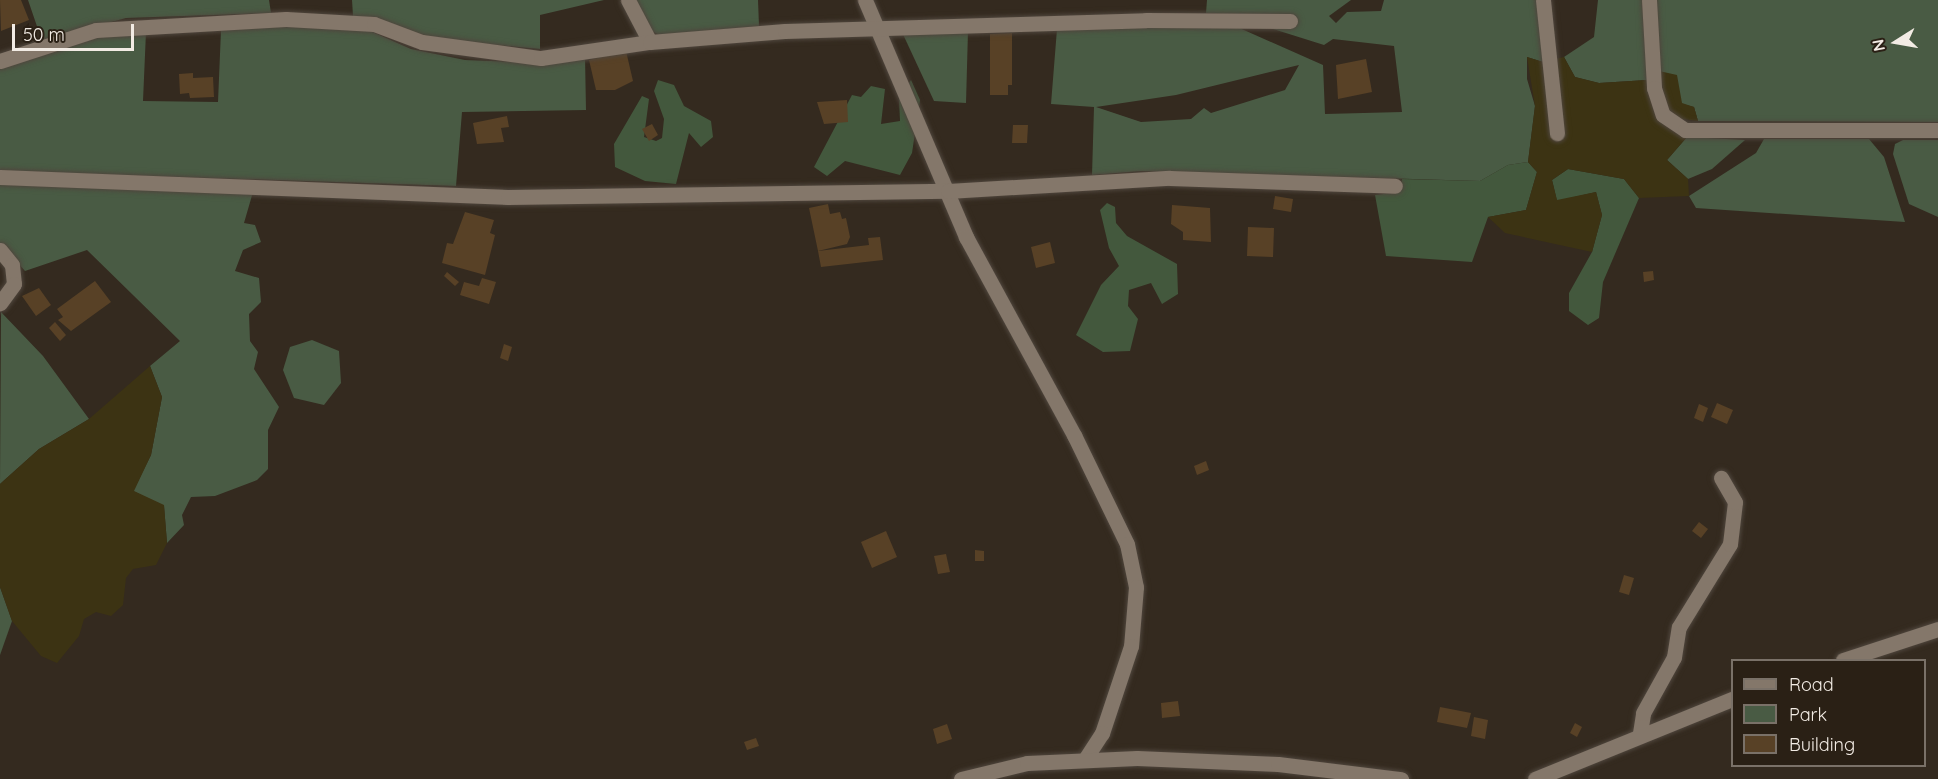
<!DOCTYPE html>
<html>
<head>
<meta charset="utf-8">
<style>
  body { margin:0 }
  #map { position:relative; width:1938px; height:779px; overflow:hidden; background:#342a1f; font-family:Quicksand,sans-serif }
  div>[style] { position:absolute }
  .green>* { inset:0; background:#495b44 }
  .forest>* { inset:0; background:#43583d }
  .sand>* { inset:0; background:#3c3313 }
  .building>* { inset:0; background:#584126 }
  .roads { filter:drop-shadow(0 0 2px #4f463d) drop-shadow(0 0 2px #4f463d) }
  .minor>* { height:15px; margin:-7.5px; padding:0 7.5px; transform-origin:7.5px; border-radius:7.5px; background:#84776a }
  span { translate:-50% -50%; white-space:nowrap; text-align:center; line-height:1.15; -webkit-text-stroke:4.5px #2a2015; paint-order:stroke }
  .legend { position:absolute; left:1731px; top:659px; width:195px; height:108px; box-sizing:border-box; background:#2a2015; border:2px solid #7a7168; margin:0; padding:8px 10px; list-style:none; font-size:18px; color:#f2ebe4 }
  .legend li { display:flex; align-items:center; gap:12px; height:30px }
  .legend b { width:30px; border:2px solid #7a7168 }
  .north { position:absolute; left:1866px; top:12px; width:60px; height:60px; -webkit-text-stroke:4px #2a2015; paint-order:stroke; rotate:259deg; font-size:16px; font-weight:700; line-height:24px; text-align:center; color:#f2ebe4 }
  .north::after { content:''; display:block; margin:auto; width:21px; height:27px; background:#f2ebe4; clip-path:polygon(50% 0,100% 100%,50% 72%,0 100%) }
  .scale { position:absolute; left:12px; top:24px; width:122px; height:27px; box-sizing:border-box; border:3px solid #f2ebe4; border-top:0; padding-left:8px; font-size:18px; line-height:21px; white-space:nowrap; color:#f2ebe4; -webkit-text-stroke:4px #2a2015; paint-order:stroke }
</style>
</head>
<body>
<div id="map">
  <div class="green">
    <div style="clip-path:polygon(28px 0,269px 0,271px 13px,126px 18px,42px 41px)"></div>
    <div style="clip-path:polygon(352px 0,604px 0,540px 15px,540px 49px,425px 38px,353px 16px)"></div>
    <div style="clip-path:polygon(635px 0,758px 0,759px 26px,660px 35px,651px 31px)"></div>
    <div style="clip-path:polygon(evenodd,1207px 0,1351px 0,1329px 16px,1336px 23px,1347px 12px,1381px 11px,1384px 0,1537px 0,1543px 62px,1527px 57px,1527px 79px,1535px 106px,1528px 162px,1508px 165px,1480px 181px,1141px 171px,1092px 175px,1094px 107px,1051px 104px,1057px 29px,1235px 26px,1323px 65px,1325px 114px,1402px 112px,1394px 46px,1333px 39px,1324px 45px,1264px 26px,1297px 26px,1296px 17px,1206px 13px,1207px 0,1299px 65px,1285px 90px,1211px 113px,1204px 108px,1191px 119px,1141px 122px,1096px 107px,1176px 95px,1299px 65px)"></div>
    <div style="clip-path:polygon(1598px 0,1642px 0,1647px 80px,1599px 83px,1575px 77px,1564px 57px,1594px 37px)"></div>
    <div style="clip-path:polygon(1655px 0,1938px 0,1938px 122px,1698px 121px,1694px 107px,1682px 104px,1659px 71px)"></div>
    <div style="clip-path:polygon(294px 24px,368px 30px,411px 49px,465px 60px,545px 63px,585px 56px,586px 110px,462px 112px,456px 186px,0 171px,0 68px,103px 36px,146px 32px,143px 101px,218px 102px,221px 30px)"></div>
    <div style="clip-path:polygon(901px 30px,968px 31px,966px 103px,934px 101px)"></div>
    <div style="clip-path:polygon(1687px 137px,1745px 140px,1712px 169px,1688px 179px,1667px 160px)"></div>
    <div style="clip-path:polygon(1764px 139px,1869px 139px,1884px 157px,1905px 222px,1696px 208px,1689px 196px,1756px 153px)"></div>
    <div style="clip-path:polygon(1903px 140px,1938px 140px,1938px 217px,1909px 204px,1893px 154px,1895px 144px)"></div>
    <div style="clip-path:polygon(0 182px,253px 192px,244px 223px,255px 225px,261px 242px,243px 250px,235px 271px,259px 278px,261px 302px,249px 314px,250px 341px,258px 352px,254px 369px,279px 407px,268px 430px,268px 469px,257px 480px,215px 496px,191px 497px,182px 515px,184px 525px,167px 543px,164px 506px,133px 491px,151px 455px,162px 397px,150px 366px,180px 341px,87px 250px,25px 271px,0 243px)"></div>
    <div style="clip-path:polygon(1px 312px,43px 356px,89px 419px,39px 449px,0 484px)"></div>
    <div style="clip-path:polygon(312px 340px,339px 351px,341px 383px,324px 405px,294px 398px,283px 370px,290px 347px)"></div>
    <div style="clip-path:polygon(0 587px,12px 621px,0 655px)"></div>
  </div>
  <div class="forest">
    <div style="clip-path:polygon(658px 80px,674px 85px,684px 106px,711px 121px,713px 137px,701px 147px,689px 133px,676px 184px,645px 181px,615px 167px,614px 144px,642px 96px,649px 99px,644px 137px,656px 141px,662px 138px,664px 119px,654px 91px)"></div>
    <div style="clip-path:polygon(911px 80px,920px 100px,912px 153px,900px 175px,845px 161px,827px 176px,814px 167px,852px 95px,861px 97px,871px 86px,885px 89px,881px 124px,900px 121px,899px 99px)"></div>
    <div style="clip-path:polygon(1528px 162px,1537px 172px,1526px 210px,1488px 217px,1472px 262px,1386px 256px,1375px 195px,1400px 192px,1402px 179px,1480px 181px,1508px 165px)"></div>
    <div style="clip-path:polygon(1568px 169px,1624px 179px,1639px 198px,1603px 282px,1599px 318px,1588px 325px,1569px 311px,1569px 293px,1592px 252px,1602px 215px,1596px 192px,1557px 201px,1552px 180px)"></div>
    <div style="clip-path:polygon(1107px 203px,1115px 207px,1116px 223px,1127px 236px,1177px 264px,1178px 294px,1162px 304px,1151px 283px,1129px 290px,1128px 306px,1138px 319px,1130px 351px,1103px 352px,1076px 335px,1101px 285px,1119px 266px,1109px 248px,1100px 210px)"></div>
  </div>
  <div class="sand">
    <div style="clip-path:polygon(1527px 57px,1543px 62px,1564px 57px,1575px 77px,1599px 83px,1647px 80px,1663px 123px,1687px 137px,1667px 160px,1688px 179px,1689px 196px,1639px 198px,1624px 179px,1568px 169px,1552px 180px,1557px 200px,1596px 192px,1602px 215px,1592px 252px,1505px 233px,1488px 217px,1526px 210px,1537px 172px,1528px 162px,1535px 106px)"></div>
    <div style="clip-path:polygon(1659px 71px,1677px 75px,1682px 103px,1694px 107px,1698px 121px,1675px 118px,1667px 107px)"></div>
    <div style="clip-path:polygon(150px 366px,162px 397px,151px 455px,134px 491px,164px 505px,167px 543px,156px 565px,133px 569px,126px 578px,123px 605px,111px 616px,96px 612px,84px 619px,79px 636px,57px 663px,41px 656px,12px 621px,0 587px,0 484px,39px 449px,89px 419px)"></div>
  </div>
  <div class="building">
    <div style="clip-path:polygon(0 0,21px 0,29px 20px,1px 31px)"></div>
    <div style="clip-path:polygon(1012px 33px,1012px 85px,1008px 85px,1008px 95px,990px 95px,990px 34px)"></div>
    <div style="clip-path:polygon(626px 51px,633px 81px,615px 90px,596px 90px,589px 60px)"></div>
    <div style="clip-path:polygon(1366px 59px,1372px 92px,1338px 99px,1336px 65px)"></div>
    <div style="clip-path:polygon(193px 73px,193px 78px,213px 77px,214px 97px,190px 98px,189px 93px,180px 94px,179px 74px)"></div>
    <div style="clip-path:polygon(847px 100px,848px 122px,824px 124px,817px 102px)"></div>
    <div style="clip-path:polygon(507px 116px,509px 127px,501px 128px,504px 142px,477px 144px,473px 123px)"></div>
    <div style="clip-path:polygon(652px 124px,658px 135px,649px 141px,642px 129px)"></div>
    <div style="clip-path:polygon(1013px 125px,1028px 125px,1027px 143px,1012px 143px)"></div>
    <div style="clip-path:polygon(1275px 196px,1293px 199px,1291px 212px,1273px 209px)"></div>
    <div style="clip-path:polygon(828px 204px,830px 214px,840px 212px,842px 219px,846px 218px,850px 237px,847px 244px,818px 251px,809px 208px)"></div>
    <div style="clip-path:polygon(1172px 205px,1210px 208px,1211px 242px,1183px 240px,1183px 232px,1171px 224px)"></div>
    <div style="clip-path:polygon(465px 212px,494px 220px,490px 233px,495px 235px,485px 275px,442px 263px,447px 243px,453px 244px)"></div>
    <div style="clip-path:polygon(1248px 227px,1274px 228px,1273px 257px,1247px 256px)"></div>
    <div style="clip-path:polygon(880px 237px,883px 260px,821px 267px,818px 251px,869px 245px,868px 238px)"></div>
    <div style="clip-path:polygon(1050px 242px,1055px 263px,1036px 268px,1031px 247px)"></div>
    <div style="clip-path:polygon(1653px 271px,1654px 280px,1644px 282px,1643px 272px)"></div>
    <div style="clip-path:polygon(447px 272px,459px 282px,455px 286px,444px 276px)"></div>
    <div style="clip-path:polygon(482px 278px,496px 282px,489px 304px,460px 295px,464px 282px,479px 286px)"></div>
    <div style="clip-path:polygon(95px 281px,111px 302px,71px 331px,58px 320px,63px 317px,57px 309px)"></div>
    <div style="clip-path:polygon(39px 288px,51px 305px,36px 316px,22px 296px)"></div>
    <div style="clip-path:polygon(55px 322px,66px 335px,60px 341px,49px 328px)"></div>
    <div style="clip-path:polygon(504px 344px,512px 347px,508px 361px,500px 358px)"></div>
    <div style="clip-path:polygon(1717px 403px,1733px 410px,1727px 424px,1711px 417px)"></div>
    <div style="clip-path:polygon(1699px 404px,1708px 408px,1703px 422px,1694px 418px)"></div>
    <div style="clip-path:polygon(1206px 461px,1209px 470px,1197px 475px,1194px 466px)"></div>
    <div style="clip-path:polygon(1699px 522px,1708px 529px,1701px 538px,1692px 531px)"></div>
    <div style="clip-path:polygon(886px 531px,897px 557px,872px 568px,861px 542px)"></div>
    <div style="clip-path:polygon(975px 550px,984px 551px,984px 561px,975px 561px)"></div>
    <div style="clip-path:polygon(946px 554px,950px 572px,938px 574px,934px 556px)"></div>
    <div style="clip-path:polygon(1624px 575px,1634px 578px,1629px 595px,1619px 592px)"></div>
    <div style="clip-path:polygon(1178px 701px,1180px 716px,1162px 718px,1161px 703px)"></div>
    <div style="clip-path:polygon(1440px 707px,1471px 713px,1467px 728px,1437px 722px)"></div>
    <div style="clip-path:polygon(1474px 717px,1488px 720px,1485px 739px,1471px 736px)"></div>
    <div style="clip-path:polygon(1575px 723px,1582px 727px,1577px 737px,1570px 733px)"></div>
    <div style="clip-path:polygon(947px 724px,952px 739px,937px 744px,933px 729px)"></div>
    <div style="clip-path:polygon(756px 738px,759px 746px,747px 750px,744px 742px)"></div>
  </div>
  <div class="roads">
    <div class="minor">
      <div style="left:628px;top:0;width:47px;rotate:62.4deg"></div>
      <div style="left:865px;top:0;width:258px;rotate:66.9deg"></div>
      <div style="left:966px;top:237px;width:226px;rotate:61.4deg"></div>
      <div style="left:1074px;top:435px;width:121px;rotate:64.1deg"></div>
      <div style="left:1127px;top:544px;width:44px;rotate:78.2deg"></div>
      <div style="left:1136px;top:587px;width:59px;rotate:94.8deg"></div>
      <div style="left:1131px;top:646px;width:92px;rotate:108.4deg"></div>
      <div style="left:1102px;top:733px;width:31px;rotate:123deg"></div>
      <div style="left:1543px;top:0;width:134px;rotate:84deg"></div>
      <div style="left:1649px;top:0;width:88px;rotate:86.7deg"></div>
      <div style="left:1654px;top:88px;width:28px;rotate:72deg"></div>
      <div style="left:1663px;top:115px;width:27px;rotate:34deg"></div>
      <div style="left:1685px;top:130px;width:253px"></div>
      <div style="left:0;top:61px;width:101px;rotate:-17.9deg"></div>
      <div style="left:96px;top:30px;width:190px;rotate:-3.3deg"></div>
      <div style="left:286px;top:19px;width:88px;rotate:3.3deg"></div>
      <div style="left:374px;top:24px;width:51px;rotate:20.6deg"></div>
      <div style="left:422px;top:42px;width:120px;rotate:7.7deg"></div>
      <div style="left:541px;top:58px;width:110px;rotate:-8.4deg"></div>
      <div style="left:650px;top:42px;width:135px;rotate:-4.7deg"></div>
      <div style="left:785px;top:31px;width:361px;rotate:-1.7deg"></div>
      <div style="left:1146px;top:20px;width:144px;rotate:0.4deg"></div>
      <div style="left:0;top:177px;width:508px;rotate:2.25deg"></div>
      <div style="left:508px;top:197px;width:440px;rotate:-0.8deg"></div>
      <div style="left:948px;top:191px;width:222px;rotate:-3.4deg"></div>
      <div style="left:1170px;top:178px;width:225px;rotate:2deg"></div>
      <div style="left:0;top:250px;width:19px;rotate:51deg"></div>
      <div style="left:12px;top:265px;width:19px;rotate:84deg"></div>
      <div style="left:14px;top:284px;width:24px;rotate:126deg"></div>
      <div style="left:1843px;top:660px;width:100px;rotate:-18.1deg"></div>
      <div style="left:1640px;top:733px;width:20px;rotate:-81deg"></div>
      <div style="left:1643px;top:713px;width:64px;rotate:-61deg"></div>
      <div style="left:1674px;top:657px;width:30px;rotate:-81deg"></div>
      <div style="left:1679px;top:627px;width:97px;rotate:-58.4deg"></div>
      <div style="left:1730px;top:544px;width:42px;rotate:-83.2deg"></div>
      <div style="left:1735px;top:502px;width:28px;rotate:-120deg"></div>
      <div style="left:961px;top:779px;width:68px;rotate:-13.6deg"></div>
      <div style="left:1027px;top:763px;width:110px;rotate:-2.6deg"></div>
      <div style="left:1137px;top:758px;width:141px;rotate:2.4deg"></div>
      <div style="left:1278px;top:764px;width:124px;rotate:7deg"></div>
      <div style="left:1535px;top:779px;width:213px;rotate:-22.1deg"></div>
    </div>
  </div>
  <ul class="legend">
  <li><b style="height:8px;background:#84776a"></b>Road</li>
  <li><b style="height:16px;background:#495b44"></b>Park</li>
  <li><b style="height:16px;background:#584126"></b>Building</li>
  </ul>
  <div class="north">N</div>
  <div class="scale">50 m</div>
</div>
</body>
</html>
